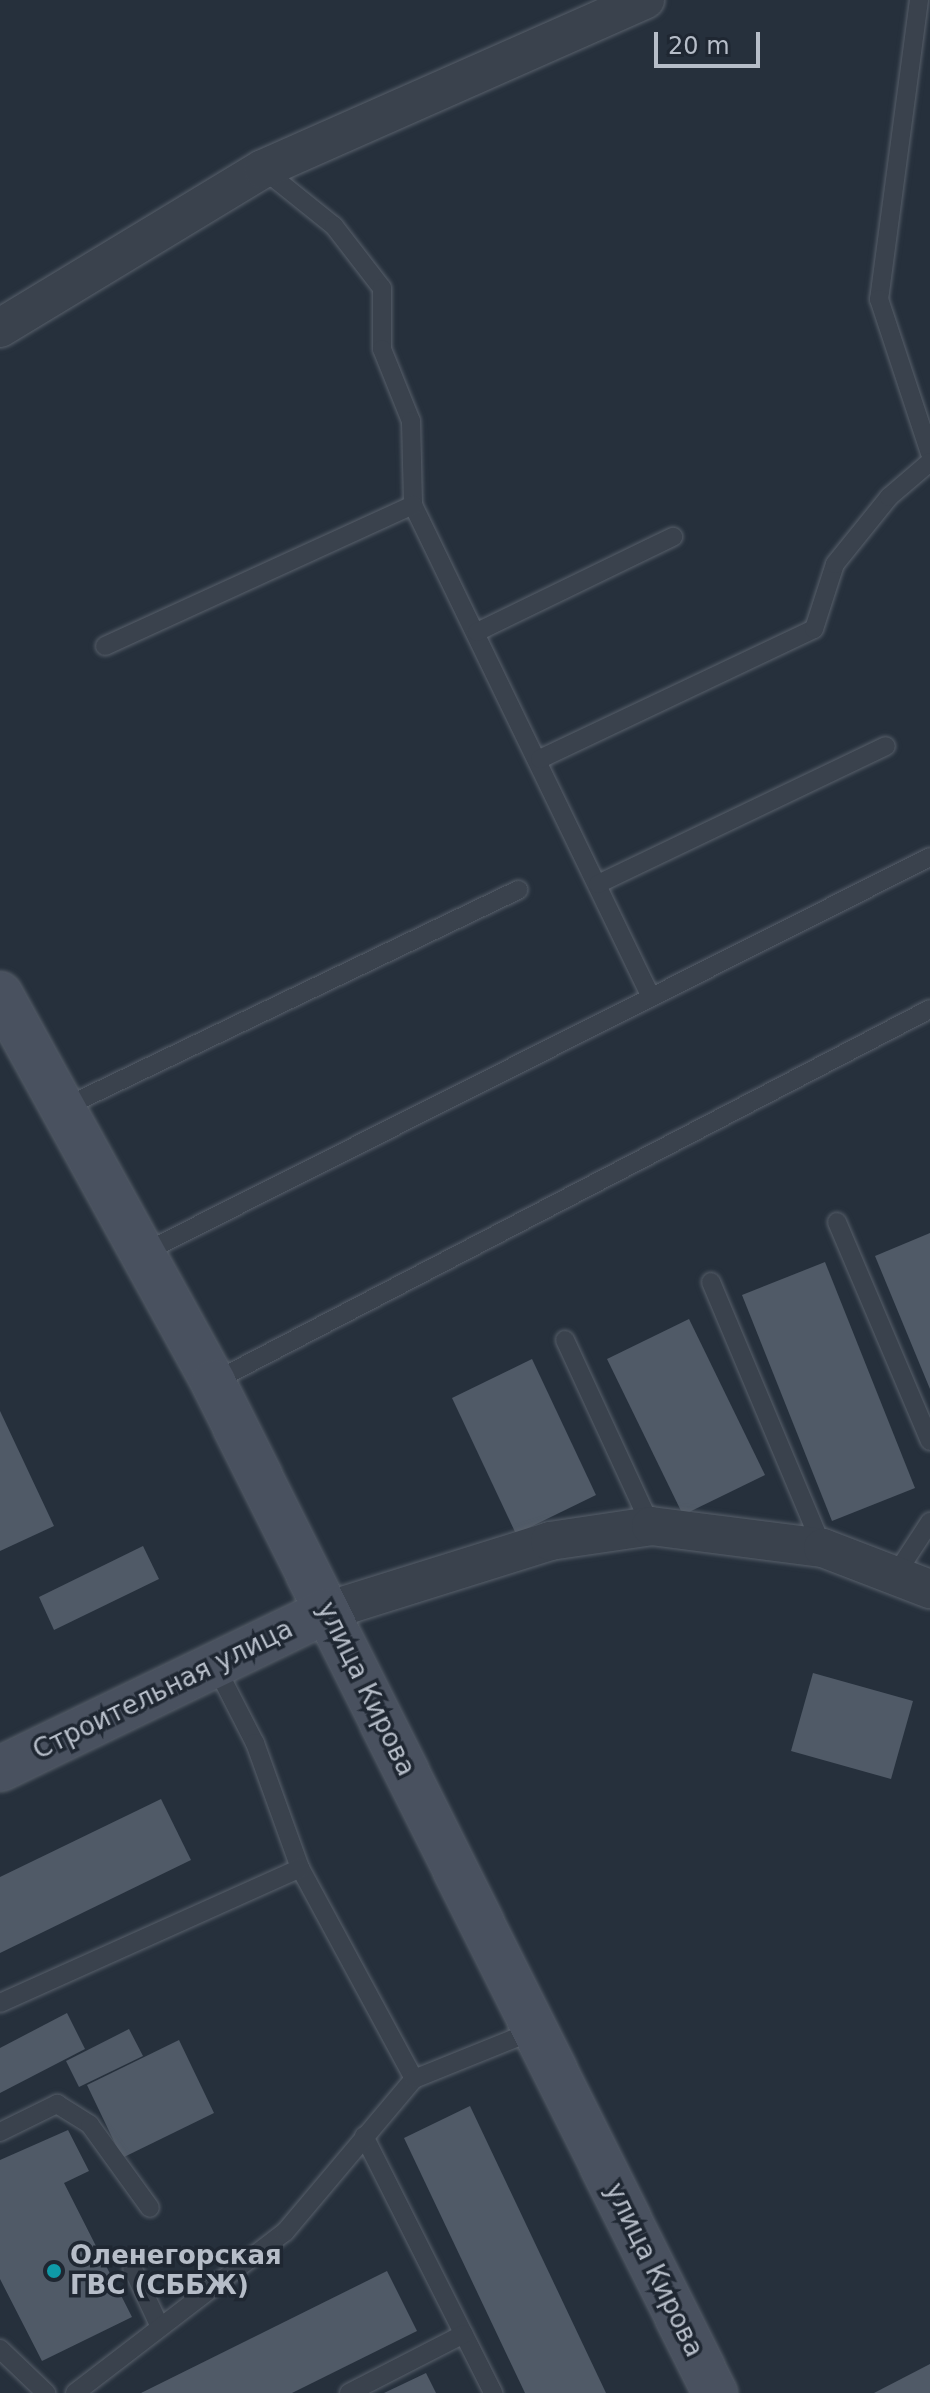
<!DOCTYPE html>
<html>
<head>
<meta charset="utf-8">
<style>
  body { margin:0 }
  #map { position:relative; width:930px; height:2393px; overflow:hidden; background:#26303c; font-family:"DejaVu Sans",sans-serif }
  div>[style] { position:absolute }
  .building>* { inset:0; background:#505a67 }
  .roads { filter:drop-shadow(0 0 2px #58606b) drop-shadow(0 0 2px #58606b) }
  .lane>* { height:18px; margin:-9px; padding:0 9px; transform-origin:9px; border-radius:9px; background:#3a424d }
  .street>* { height:38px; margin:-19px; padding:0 19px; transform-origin:19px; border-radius:19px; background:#3a424d }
  .secondary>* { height:44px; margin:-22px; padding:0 22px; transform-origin:22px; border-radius:22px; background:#49515f }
  .dots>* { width:22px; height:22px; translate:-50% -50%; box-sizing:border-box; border:4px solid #1f2732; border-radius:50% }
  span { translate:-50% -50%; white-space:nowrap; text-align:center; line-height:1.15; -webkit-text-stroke:7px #1f2732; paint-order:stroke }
  .street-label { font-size:26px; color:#b6bdc8 }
  .poi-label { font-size:26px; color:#b6bdc8; font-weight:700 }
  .left { translate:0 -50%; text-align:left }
  .scale { position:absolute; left:654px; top:32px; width:106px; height:36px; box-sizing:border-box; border:4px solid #b6bdc8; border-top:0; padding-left:10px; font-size:24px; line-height:28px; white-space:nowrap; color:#b6bdc8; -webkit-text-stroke:6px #1f2732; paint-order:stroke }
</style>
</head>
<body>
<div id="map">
  <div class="building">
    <div style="clip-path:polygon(930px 1233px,930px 1389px,875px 1256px)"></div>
    <div style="clip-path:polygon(825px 1262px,915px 1488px,832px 1521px,742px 1295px)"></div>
    <div style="clip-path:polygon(689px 1319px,765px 1475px,683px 1515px,607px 1359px)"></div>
    <div style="clip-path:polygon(532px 1359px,596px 1495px,516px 1534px,452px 1398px)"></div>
    <div style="clip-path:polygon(0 1411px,54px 1526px,0 1551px)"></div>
    <div style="clip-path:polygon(143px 1546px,159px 1579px,54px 1630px,39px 1597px)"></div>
    <div style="clip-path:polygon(813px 1673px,913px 1701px,891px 1779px,791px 1751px)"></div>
    <div style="clip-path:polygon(161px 1799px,191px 1860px,0 1953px,0 1877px)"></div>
    <div style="clip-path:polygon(67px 2013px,85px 2049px,0 2093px,0 2048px)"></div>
    <div style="clip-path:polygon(129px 2029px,143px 2056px,79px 2087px,66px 2061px)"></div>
    <div style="clip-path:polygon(179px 2040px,214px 2113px,122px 2158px,87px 2085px)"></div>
    <div style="clip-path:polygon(470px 2106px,606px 2393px,525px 2393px,404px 2138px)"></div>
    <div style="clip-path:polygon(68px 2130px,89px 2171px,64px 2183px,132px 2317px,42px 2361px,0 2279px,0 2160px)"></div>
    <div style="clip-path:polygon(387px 2271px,417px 2331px,292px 2393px,141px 2393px)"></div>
    <div style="clip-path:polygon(930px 2364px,930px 2393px,874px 2393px)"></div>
    <div style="clip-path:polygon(426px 2373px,436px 2393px,384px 2393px)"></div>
  </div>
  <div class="roads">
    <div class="lane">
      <div style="left:919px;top:0;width:302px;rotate:97.6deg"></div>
      <div style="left:879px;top:299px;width:162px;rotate:71.7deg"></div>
      <div style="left:263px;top:169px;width:91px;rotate:38.8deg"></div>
      <div style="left:334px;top:226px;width:78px;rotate:52.3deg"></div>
      <div style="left:382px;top:288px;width:61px;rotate:90deg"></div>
      <div style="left:382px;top:349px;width:78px;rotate:68.1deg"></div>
      <div style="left:411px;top:421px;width:84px;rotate:88.6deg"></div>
      <div style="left:413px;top:505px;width:544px;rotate:64.19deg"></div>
      <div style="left:477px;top:632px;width:218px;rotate:-25.9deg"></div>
      <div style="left:105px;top:646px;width:339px;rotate:-24.6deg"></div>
      <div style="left:540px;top:759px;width:303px;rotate:-25.4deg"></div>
      <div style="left:814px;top:629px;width:68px;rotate:-72.1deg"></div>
      <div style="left:835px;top:564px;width:86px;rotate:-51.1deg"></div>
      <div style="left:889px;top:497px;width:54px;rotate:-40.5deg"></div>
      <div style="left:598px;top:884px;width:319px;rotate:-25.6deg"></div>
      <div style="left:63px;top:1108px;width:505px;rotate:-25.6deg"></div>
      <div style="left:837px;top:1222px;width:238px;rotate:67deg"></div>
      <div style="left:143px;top:1253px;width:881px;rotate:-26.71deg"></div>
      <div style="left:711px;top:1282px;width:289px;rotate:67.2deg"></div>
      <div style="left:565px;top:1340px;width:205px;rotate:65.2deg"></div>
      <div style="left:213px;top:1382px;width:808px;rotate:-27.48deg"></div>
      <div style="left:898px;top:1571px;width:59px;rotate:-56.9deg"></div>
      <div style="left:215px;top:1665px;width:88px;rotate:62.9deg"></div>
      <div style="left:255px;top:1743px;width:133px;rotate:70.2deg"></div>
      <div style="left:300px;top:1868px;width:240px;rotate:61.6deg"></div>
      <div style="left:0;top:2003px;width:329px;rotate:-24.2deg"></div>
      <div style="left:0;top:2132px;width:64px;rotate:-26.2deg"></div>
      <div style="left:57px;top:2104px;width:39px;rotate:32deg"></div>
      <div style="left:90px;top:2125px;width:102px;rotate:54.1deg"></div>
      <div style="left:364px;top:2136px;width:288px;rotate:63.3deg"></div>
      <div style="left:132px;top:2267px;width:64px;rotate:65deg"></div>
      <div style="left:0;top:2349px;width:64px;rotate:43.7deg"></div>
      <div style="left:75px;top:2393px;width:265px;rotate:-37.5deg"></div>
      <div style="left:285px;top:2232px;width:200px;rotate:-49.9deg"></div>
      <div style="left:414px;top:2079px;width:131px;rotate:-22deg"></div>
      <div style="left:349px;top:2393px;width:129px;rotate:-27.2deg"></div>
    </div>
    <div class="street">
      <div style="left:0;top:328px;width:307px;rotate:-31.2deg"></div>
      <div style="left:263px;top:169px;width:418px;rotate:-23.9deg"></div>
      <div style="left:327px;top:1611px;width:234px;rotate:-17.4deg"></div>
      <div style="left:550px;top:1541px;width:102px;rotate:-8.4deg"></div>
      <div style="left:651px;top:1526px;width:173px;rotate:7.3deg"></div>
      <div style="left:823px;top:1548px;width:115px;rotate:21deg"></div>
    </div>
    <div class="secondary">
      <div style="left:0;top:994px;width:443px;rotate:61.2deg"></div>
      <div style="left:213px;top:1382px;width:1129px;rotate:63.59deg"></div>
      <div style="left:0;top:1769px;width:363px;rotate:-25.8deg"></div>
    </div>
  </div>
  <div class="dots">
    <div style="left:54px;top:2271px;background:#0f9aa8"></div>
  </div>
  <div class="street-label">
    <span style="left:366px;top:1689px;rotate:64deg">улица Кирова</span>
    <span style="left:163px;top:1690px;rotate:-26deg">Строительная улица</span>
    <span style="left:654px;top:2270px;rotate:64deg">улица Кирова</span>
  </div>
  <div class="poi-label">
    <span class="left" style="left:70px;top:2271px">Оленегорская<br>ГВС (СББЖ)</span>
  </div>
  <div class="scale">20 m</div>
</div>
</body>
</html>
